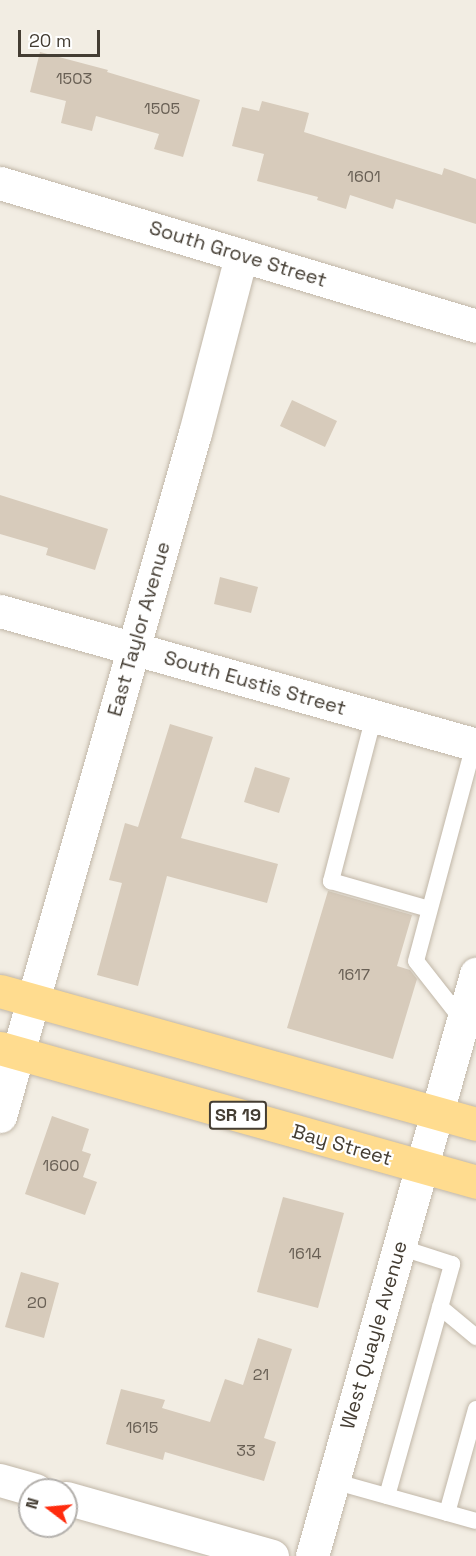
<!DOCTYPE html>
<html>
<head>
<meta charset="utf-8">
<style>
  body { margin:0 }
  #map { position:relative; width:476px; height:1556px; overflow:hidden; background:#f2ede3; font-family:"Space Grotesk",sans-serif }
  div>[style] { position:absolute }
  .building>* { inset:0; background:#d7cbbb }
  .roads { filter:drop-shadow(0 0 2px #c1b7a8) drop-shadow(0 0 2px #c1b7a8) }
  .service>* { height:16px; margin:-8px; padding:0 8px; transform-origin:8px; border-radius:8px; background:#fff }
  .minor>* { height:33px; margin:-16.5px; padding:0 16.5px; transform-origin:16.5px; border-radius:16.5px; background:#fff }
  .tertiary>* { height:33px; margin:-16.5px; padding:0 16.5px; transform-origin:16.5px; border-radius:16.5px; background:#fff }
  .primary>* { height:33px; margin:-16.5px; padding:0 16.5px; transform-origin:16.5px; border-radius:16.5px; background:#ffdc8f }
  span { translate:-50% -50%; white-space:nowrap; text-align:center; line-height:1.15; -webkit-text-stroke:4.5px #fff; paint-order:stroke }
  .number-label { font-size:16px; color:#696055 }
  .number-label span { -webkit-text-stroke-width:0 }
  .shield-label span { padding:2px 4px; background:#fff; border:2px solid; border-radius:4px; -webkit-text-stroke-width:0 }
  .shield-label { font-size:18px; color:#443d33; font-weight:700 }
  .street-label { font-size:20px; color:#443d33 }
  .north { position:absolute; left:18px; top:1478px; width:60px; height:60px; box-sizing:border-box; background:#fff; border:2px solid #b4b1ad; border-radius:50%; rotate:286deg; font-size:16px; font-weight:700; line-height:24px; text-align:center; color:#443d33 }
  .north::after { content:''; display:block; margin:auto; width:21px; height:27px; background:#ff2b0d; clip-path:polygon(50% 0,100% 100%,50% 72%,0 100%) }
  .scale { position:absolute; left:18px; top:30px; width:82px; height:27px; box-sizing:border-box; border:3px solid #443d33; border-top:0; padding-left:8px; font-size:18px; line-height:21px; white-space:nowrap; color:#443d33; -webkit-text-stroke:4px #fff; paint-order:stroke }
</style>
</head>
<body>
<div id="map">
  <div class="building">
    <div style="clip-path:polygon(40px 52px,108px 70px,107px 72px,200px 100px,183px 157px,154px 149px,159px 134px,96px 116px,92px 131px,61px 123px,66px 101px,30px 92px)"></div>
    <div style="clip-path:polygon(262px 101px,309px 113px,304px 132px,442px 175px,444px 168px,476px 179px,476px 224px,396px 199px,393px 209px,350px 195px,346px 209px,317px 200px,318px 197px,257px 181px,264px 154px,232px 146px,242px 107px,259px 111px)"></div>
    <div style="clip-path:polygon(292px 400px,337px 421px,325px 447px,280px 426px)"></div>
    <div style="clip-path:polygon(0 495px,108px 529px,95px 570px,46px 555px,48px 548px,0 534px)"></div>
    <div style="clip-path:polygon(220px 577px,258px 587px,251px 613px,214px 604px)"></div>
    <div style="clip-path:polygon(170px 724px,213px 737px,181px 838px,278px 864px,267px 903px,167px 876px,138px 986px,97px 975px,122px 883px,109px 880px,125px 823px,138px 827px)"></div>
    <div style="clip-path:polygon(255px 767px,290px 778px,279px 813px,244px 802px)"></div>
    <div style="clip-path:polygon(328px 891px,412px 915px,397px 966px,410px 970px,417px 979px,393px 1059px,287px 1028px)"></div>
    <div style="clip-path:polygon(52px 1116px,89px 1129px,82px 1151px,91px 1154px,83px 1177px,97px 1182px,85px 1215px,25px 1194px)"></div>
    <div style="clip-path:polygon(283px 1197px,344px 1213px,318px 1308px,257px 1292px)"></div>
    <div style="clip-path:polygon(21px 1272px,59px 1283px,44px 1338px,5px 1327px)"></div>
    <div style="clip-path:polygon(258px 1338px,292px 1349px,264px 1438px,276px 1442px,264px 1481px,165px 1452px,163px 1460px,106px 1444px,121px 1389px,165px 1400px,162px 1408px,210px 1422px,225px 1379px,243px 1385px)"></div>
  </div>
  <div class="roads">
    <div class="service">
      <div style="left:374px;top:716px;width:171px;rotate:104.6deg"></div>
      <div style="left:331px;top:881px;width:102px;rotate:15.9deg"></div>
      <div style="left:463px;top:1021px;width:76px;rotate:-128.1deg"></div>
      <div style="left:416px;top:961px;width:225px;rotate:-75deg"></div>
      <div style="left:440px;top:1307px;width:47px;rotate:39.8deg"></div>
      <div style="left:333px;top:1481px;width:148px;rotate:15.6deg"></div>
      <div style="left:387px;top:1496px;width:241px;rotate:-74.3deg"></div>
      <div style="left:452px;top:1264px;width:56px;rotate:-162.2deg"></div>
      <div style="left:447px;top:1513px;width:108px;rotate:-74.4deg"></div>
    </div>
    <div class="minor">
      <div style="left:0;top:611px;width:495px;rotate:15.7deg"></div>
      <div style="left:0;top:1116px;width:710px;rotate:-74.07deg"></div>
      <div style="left:195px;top:433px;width:183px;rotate:-75.4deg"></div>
      <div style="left:0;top:1480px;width:37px;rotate:16deg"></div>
      <div style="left:66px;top:1498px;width:214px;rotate:15.7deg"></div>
      <div style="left:312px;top:1556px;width:605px;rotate:-74.26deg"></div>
    </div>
    <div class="tertiary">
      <div style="left:0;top:183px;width:497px;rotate:16.7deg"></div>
    </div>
    <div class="primary">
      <div style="left:0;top:991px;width:494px;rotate:15.6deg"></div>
      <div style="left:0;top:1048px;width:495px;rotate:15.7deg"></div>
    </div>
  </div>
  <div class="number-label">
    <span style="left:74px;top:79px">1503</span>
    <span style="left:162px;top:109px">1505</span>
    <span style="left:364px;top:177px">1601</span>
    <span style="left:354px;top:975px">1617</span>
    <span style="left:61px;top:1166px">1600</span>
    <span style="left:305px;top:1254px">1614</span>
    <span style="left:37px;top:1303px">20</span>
    <span style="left:261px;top:1375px">21</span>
    <span style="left:142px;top:1428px">1615</span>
    <span style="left:246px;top:1451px">33</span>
  </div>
  <div class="shield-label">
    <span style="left:238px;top:1115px">SR 19</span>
  </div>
  <div class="street-label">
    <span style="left:238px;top:254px;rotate:17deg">South Grove Street</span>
    <span style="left:139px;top:629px;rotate:-74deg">East Taylor Avenue</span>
    <span style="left:255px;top:683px;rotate:16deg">South Eustis Street</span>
    <span style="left:342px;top:1145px;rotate:16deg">Bay Street</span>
    <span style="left:374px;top:1335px;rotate:-74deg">West Quayle Avenue</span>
  </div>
  <div class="north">N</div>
  <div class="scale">20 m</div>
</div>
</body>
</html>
